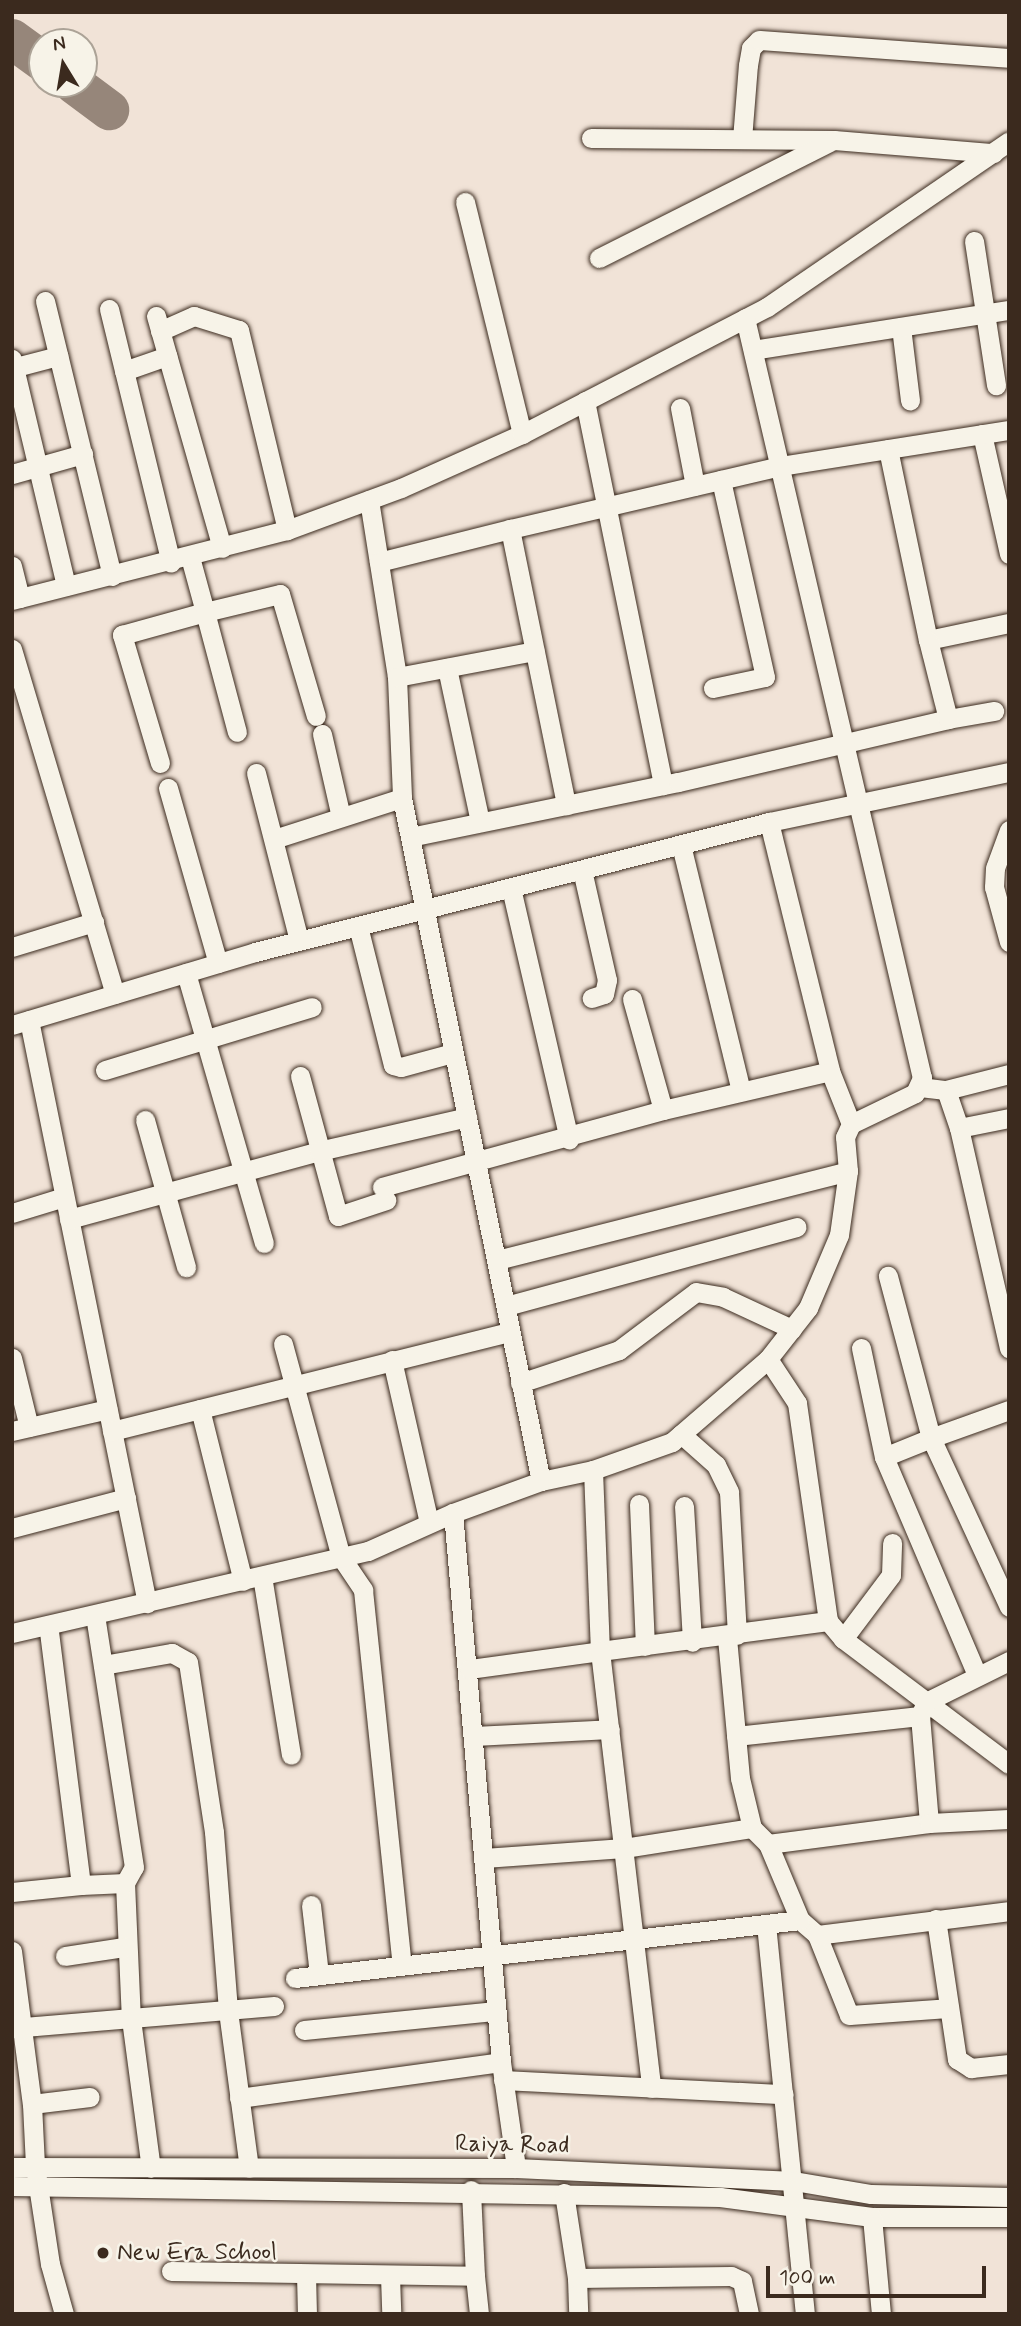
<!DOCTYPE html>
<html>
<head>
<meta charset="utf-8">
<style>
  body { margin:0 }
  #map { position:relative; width:1021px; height:2326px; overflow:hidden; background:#f1e3d7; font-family:Mynerve,sans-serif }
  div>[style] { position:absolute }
  .taxiway>* { height:40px; margin:-20px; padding:0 20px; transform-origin:20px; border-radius:20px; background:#96867a }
  .roads { filter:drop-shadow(0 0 2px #3b2a1e) drop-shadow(0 0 2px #3b2a1e) }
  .minor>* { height:19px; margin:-9.5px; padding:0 9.5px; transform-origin:9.5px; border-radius:9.5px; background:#f7f3e8 }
  .dots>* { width:19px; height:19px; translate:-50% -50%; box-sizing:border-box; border:4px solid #f7f3e8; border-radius:50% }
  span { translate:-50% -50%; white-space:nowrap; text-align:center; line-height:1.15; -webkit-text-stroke:5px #f7f3e8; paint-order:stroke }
  .street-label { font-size:24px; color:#3b2a1e }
  .poi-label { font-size:24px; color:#3b2a1e }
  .left { translate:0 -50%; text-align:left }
  .frame { position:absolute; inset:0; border:14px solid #3b2a1e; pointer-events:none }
  .north { position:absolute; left:28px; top:28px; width:70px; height:70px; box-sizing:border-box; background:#f7f3e8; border:2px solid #aca397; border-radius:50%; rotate:349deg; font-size:19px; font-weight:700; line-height:28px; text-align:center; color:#3b2a1e }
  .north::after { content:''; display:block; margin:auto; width:24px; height:32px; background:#3b2a1e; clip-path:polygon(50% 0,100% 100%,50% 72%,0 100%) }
  .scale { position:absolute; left:766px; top:2266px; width:220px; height:32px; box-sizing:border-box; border:4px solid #3b2a1e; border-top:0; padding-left:9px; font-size:21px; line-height:24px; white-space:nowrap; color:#3b2a1e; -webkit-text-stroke:5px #f7f3e8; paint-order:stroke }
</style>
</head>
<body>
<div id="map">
  <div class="taxiway">
    <div style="left:12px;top:39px;width:37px;rotate:36deg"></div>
    <div style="left:74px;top:84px;width:44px;rotate:36.6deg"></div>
  </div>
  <div class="roads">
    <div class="minor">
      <div style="left:591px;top:138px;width:243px;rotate:0.5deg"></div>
      <div style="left:834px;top:140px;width:160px;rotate:4.7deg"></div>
      <div style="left:742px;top:139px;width:74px;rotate:-85.4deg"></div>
      <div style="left:748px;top:65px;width:17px;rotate:-80deg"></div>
      <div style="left:751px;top:48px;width:11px;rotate:-45deg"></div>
      <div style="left:759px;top:40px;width:251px;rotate:4.1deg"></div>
      <div style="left:465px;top:202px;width:239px;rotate:76.2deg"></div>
      <div style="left:974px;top:241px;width:146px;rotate:81.3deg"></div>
      <div style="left:599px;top:258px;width:258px;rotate:-26.7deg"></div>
      <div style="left:45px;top:301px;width:283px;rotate:76.3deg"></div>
      <div style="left:109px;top:309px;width:261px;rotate:76.3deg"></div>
      <div style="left:156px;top:316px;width:241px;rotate:74.1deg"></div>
      <div style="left:901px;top:327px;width:74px;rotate:83deg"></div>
      <div style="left:160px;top:331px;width:37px;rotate:-24deg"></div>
      <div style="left:194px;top:316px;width:47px;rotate:17.3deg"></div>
      <div style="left:239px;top:330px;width:206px;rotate:76.5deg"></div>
      <div style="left:753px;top:350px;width:259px;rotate:-8.9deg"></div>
      <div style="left:12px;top:359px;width:233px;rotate:76.6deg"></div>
      <div style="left:12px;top:368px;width:48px;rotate:-14.6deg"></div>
      <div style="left:124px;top:371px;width:46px;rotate:-19.2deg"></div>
      <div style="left:585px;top:401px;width:392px;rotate:78.5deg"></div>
      <div style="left:680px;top:408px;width:79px;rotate:79.1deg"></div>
      <div style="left:982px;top:434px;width:123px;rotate:77.3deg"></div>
      <div style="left:888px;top:449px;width:195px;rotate:78.2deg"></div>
      <div style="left:928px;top:640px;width:83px;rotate:-11.9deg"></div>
      <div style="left:12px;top:474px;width:74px;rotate:-15.7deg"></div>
      <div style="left:369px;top:500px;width:179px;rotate:81deg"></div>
      <div style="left:397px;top:677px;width:121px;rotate:87.6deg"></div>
      <div style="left:402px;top:798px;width:697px;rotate:78.5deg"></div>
      <div style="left:510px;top:529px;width:278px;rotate:-13.1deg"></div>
      <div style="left:781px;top:466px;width:231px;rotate:-9deg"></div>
      <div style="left:190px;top:557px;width:57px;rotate:74.7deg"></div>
      <div style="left:205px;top:612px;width:77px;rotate:-13.5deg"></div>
      <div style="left:280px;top:594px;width:127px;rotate:73.6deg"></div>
      <div style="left:379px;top:562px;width:135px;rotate:-14.1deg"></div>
      <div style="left:510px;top:529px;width:282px;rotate:78.5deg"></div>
      <div style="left:12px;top:566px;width:33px;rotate:76deg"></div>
      <div style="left:12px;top:600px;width:284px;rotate:-14.3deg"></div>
      <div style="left:287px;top:530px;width:121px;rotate:-20.2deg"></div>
      <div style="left:401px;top:488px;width:133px;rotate:-24.1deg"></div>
      <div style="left:522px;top:434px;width:276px;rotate:-27.4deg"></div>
      <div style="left:767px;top:307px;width:293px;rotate:-34.4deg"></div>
      <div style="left:12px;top:649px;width:360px;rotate:73.4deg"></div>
      <div style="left:447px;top:668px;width:157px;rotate:77.9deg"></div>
      <div style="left:397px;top:677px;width:140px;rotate:-10.7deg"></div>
      <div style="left:713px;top:688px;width:53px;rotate:-11.9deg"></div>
      <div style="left:765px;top:677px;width:202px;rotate:-102.6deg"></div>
      <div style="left:948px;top:719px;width:47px;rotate:-9.9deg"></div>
      <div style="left:322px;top:734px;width:85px;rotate:77.1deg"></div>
      <div style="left:160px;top:763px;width:134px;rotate:-106.5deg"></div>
      <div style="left:122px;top:635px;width:86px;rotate:-15.5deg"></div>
      <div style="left:205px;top:612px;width:124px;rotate:75.1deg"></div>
      <div style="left:256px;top:773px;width:173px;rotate:75.6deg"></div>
      <div style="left:168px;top:788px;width:182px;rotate:74.1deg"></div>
      <div style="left:769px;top:822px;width:256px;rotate:76.2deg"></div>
      <div style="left:1009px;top:830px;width:40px;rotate:110.2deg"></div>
      <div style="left:995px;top:868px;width:19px;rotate:93deg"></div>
      <div style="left:994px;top:887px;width:57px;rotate:74.7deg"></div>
      <div style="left:410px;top:837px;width:274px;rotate:-11.6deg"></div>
      <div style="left:678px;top:782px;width:277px;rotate:-13.1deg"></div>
      <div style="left:948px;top:719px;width:81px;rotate:-104.2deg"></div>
      <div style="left:274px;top:839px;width:134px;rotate:-17.8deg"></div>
      <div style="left:681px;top:845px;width:253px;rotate:76.3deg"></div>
      <div style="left:582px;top:870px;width:113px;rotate:77.2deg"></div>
      <div style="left:607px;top:980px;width:14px;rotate:102deg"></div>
      <div style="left:604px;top:994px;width:13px;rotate:162deg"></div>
      <div style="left:511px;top:888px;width:258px;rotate:77deg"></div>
      <div style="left:358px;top:926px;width:143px;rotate:75.9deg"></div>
      <div style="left:393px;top:1065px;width:8px;rotate:14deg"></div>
      <div style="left:401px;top:1067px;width:54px;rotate:-15.1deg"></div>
      <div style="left:12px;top:947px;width:86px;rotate:-17deg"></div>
      <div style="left:186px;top:973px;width:281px;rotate:73.9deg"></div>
      <div style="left:632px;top:999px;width:115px;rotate:74.4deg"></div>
      <div style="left:29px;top:1020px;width:595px;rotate:78.56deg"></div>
      <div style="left:12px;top:1025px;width:254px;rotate:-16.7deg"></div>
      <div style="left:255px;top:952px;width:530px;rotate:-14.19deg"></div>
      <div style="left:769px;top:822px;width:245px;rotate:-11.8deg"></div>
      <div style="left:105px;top:1070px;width:216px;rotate:-16.9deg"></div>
      <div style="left:300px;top:1076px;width:145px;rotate:74.8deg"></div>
      <div style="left:338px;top:1216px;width:51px;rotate:-18.4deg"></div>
      <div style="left:920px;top:1087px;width:26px;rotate:7deg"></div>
      <div style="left:946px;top:1090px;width:40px;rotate:71.1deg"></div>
      <div style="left:959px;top:1128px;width:51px;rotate:-11.3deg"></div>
      <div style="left:946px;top:1090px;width:65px;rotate:-14.3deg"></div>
      <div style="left:145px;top:1120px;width:153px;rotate:74.4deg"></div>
      <div style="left:959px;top:1128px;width:226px;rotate:77.2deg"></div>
      <div style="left:382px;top:1187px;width:291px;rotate:-15.3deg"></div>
      <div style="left:663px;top:1110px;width:171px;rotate:-13.1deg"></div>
      <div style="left:830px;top:1071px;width:57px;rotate:68.4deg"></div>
      <div style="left:12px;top:1213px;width:54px;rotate:-17.1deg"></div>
      <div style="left:69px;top:1219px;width:259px;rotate:-15.2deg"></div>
      <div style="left:319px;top:1151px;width:152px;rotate:-12.9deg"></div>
      <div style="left:497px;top:1260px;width:362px;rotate:-14.2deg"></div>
      <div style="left:506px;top:1306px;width:301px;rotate:-15.2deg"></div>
      <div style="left:283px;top:1344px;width:221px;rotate:74.8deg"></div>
      <div style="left:341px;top:1557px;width:40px;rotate:56deg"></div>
      <div style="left:363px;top:1590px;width:377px;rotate:84.1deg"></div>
      <div style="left:861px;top:1348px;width:111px;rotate:78.1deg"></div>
      <div style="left:884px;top:1457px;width:237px;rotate:66.9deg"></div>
      <div style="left:12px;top:1358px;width:71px;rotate:76.2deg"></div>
      <div style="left:768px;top:1359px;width:53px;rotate:56.6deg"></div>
      <div style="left:797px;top:1403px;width:220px;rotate:81.9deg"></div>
      <div style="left:828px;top:1621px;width:23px;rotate:50deg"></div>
      <div style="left:843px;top:1639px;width:208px;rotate:37deg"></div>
      <div style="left:392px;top:1360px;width:167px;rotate:77.2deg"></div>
      <div style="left:520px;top:1383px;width:104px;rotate:-18.4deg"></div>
      <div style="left:619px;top:1350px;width:96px;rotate:-37deg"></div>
      <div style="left:696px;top:1292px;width:27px;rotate:10deg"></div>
      <div style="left:723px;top:1297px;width:76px;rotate:24.9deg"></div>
      <div style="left:200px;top:1409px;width:177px;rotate:76deg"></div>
      <div style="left:1009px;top:1410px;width:83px;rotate:160.3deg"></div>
      <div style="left:931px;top:1438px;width:186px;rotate:65.2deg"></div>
      <div style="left:12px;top:1431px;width:98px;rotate:-12.9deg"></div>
      <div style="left:112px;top:1431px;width:409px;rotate:-14deg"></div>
      <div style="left:681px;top:1434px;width:47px;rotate:41.5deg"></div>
      <div style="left:716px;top:1465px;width:30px;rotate:64deg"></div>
      <div style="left:729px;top:1492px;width:143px;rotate:86.8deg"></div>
      <div style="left:884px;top:1457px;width:51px;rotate:-22deg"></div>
      <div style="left:931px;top:1438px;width:168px;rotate:-104.9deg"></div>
      <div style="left:593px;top:1470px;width:181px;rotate:87.8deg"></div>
      <div style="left:600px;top:1651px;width:230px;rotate:-7.5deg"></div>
      <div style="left:639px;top:1504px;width:142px;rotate:87.6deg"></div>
      <div style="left:684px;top:1506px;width:136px;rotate:86.6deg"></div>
      <div style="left:453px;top:1513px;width:551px;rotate:85deg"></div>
      <div style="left:501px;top:2062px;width:107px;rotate:81.9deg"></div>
      <div style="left:12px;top:1528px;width:118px;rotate:-14.7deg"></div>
      <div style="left:262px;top:1576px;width:181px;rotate:80.8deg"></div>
      <div style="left:12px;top:1633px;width:365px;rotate:-13deg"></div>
      <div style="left:368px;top:1551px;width:93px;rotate:-24.1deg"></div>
      <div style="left:453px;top:1513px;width:94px;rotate:-20deg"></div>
      <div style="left:541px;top:1481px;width:53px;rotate:-11.9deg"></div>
      <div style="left:593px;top:1470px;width:84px;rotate:-19.5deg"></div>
      <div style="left:672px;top:1442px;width:127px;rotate:-40.8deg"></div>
      <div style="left:768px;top:1359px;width:65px;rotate:-51.9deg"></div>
      <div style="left:808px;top:1308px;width:79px;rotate:-67deg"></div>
      <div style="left:839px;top:1235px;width:65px;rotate:-82deg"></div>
      <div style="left:848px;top:1171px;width:34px;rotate:-95deg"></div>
      <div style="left:845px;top:1137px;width:14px;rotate:-65deg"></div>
      <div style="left:851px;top:1124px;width:71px;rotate:-25.8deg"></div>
      <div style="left:915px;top:1093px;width:17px;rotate:-65deg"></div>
      <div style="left:922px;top:1078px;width:780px;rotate:-103.11deg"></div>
      <div style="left:843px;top:1639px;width:80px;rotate:-53.1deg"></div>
      <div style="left:891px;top:1575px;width:32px;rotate:-88deg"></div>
      <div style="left:103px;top:1665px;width:70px;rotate:-9.9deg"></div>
      <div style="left:172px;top:1653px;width:18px;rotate:29deg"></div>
      <div style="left:188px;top:1662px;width:172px;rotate:81.3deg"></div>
      <div style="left:214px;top:1832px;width:180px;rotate:85.5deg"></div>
      <div style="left:228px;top:2011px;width:158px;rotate:82.4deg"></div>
      <div style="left:469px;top:1669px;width:132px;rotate:-7.8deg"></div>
      <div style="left:600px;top:1651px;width:440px;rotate:83.3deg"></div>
      <div style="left:474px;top:1736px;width:136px;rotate:-2.9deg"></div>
      <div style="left:736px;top:1736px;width:185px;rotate:-6.2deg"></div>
      <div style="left:929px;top:1823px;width:107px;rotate:-94.8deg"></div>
      <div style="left:920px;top:1716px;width:15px;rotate:-67deg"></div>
      <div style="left:926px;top:1702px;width:93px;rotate:-26.3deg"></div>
      <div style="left:752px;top:1828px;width:23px;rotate:45deg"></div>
      <div style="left:768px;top:1844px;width:82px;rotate:67.2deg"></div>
      <div style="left:800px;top:1920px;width:23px;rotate:41deg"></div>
      <div style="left:817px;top:1935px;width:86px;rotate:68.2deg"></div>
      <div style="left:849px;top:2015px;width:100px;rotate:-4deg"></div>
      <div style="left:768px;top:1844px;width:162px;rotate:-7.4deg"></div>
      <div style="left:929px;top:1823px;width:80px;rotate:-2.9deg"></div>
      <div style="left:484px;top:1858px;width:140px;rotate:-4.1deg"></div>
      <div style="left:624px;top:1848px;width:130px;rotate:-8.9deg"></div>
      <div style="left:752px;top:1828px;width:51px;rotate:-103.5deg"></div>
      <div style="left:740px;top:1778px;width:142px;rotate:-95.3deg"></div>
      <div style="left:125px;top:1883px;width:136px;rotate:87.5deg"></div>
      <div style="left:131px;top:2019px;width:150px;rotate:82.4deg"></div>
      <div style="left:81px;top:1885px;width:44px;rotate:-2.6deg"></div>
      <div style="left:125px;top:1883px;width:18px;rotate:-61deg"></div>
      <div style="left:134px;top:1867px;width:255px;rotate:-98.8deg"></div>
      <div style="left:12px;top:1892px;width:69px;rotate:-5.8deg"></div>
      <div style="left:81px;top:1885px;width:262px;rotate:-97.2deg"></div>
      <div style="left:311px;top:1905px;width:69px;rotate:83.4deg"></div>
      <div style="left:936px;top:1919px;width:142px;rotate:81.5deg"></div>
      <div style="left:957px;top:2059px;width:17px;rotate:33deg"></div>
      <div style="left:971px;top:2068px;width:38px;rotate:-6deg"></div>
      <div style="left:766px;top:1924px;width:392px;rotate:84.3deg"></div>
      <div style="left:817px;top:1935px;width:193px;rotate:-7.1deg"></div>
      <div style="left:12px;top:1951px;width:154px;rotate:82.6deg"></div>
      <div style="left:32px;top:2104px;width:62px;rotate:87.2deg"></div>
      <div style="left:35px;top:2166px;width:99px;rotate:81.3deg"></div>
      <div style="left:50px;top:2264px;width:52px;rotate:74.4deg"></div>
      <div style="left:65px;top:1956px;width:60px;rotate:-8.7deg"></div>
      <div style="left:295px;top:1978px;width:508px;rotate:-6.55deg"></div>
      <div style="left:12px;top:2028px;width:263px;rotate:-4.8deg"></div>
      <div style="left:304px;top:2030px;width:193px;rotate:-5.7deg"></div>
      <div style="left:503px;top:2080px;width:281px;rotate:2.9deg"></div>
      <div style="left:239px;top:2098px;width:264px;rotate:-7.8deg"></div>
      <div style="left:32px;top:2104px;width:58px;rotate:-6.9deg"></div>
      <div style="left:12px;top:2167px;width:504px;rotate:0.11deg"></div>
      <div style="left:516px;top:2168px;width:278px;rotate:2.7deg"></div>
      <div style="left:794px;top:2181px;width:78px;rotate:9.6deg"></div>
      <div style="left:871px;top:2194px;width:138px;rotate:1.2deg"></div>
      <div style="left:12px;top:2186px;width:708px;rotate:0.89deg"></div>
      <div style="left:720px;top:2197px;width:153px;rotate:7.5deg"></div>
      <div style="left:872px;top:2217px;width:137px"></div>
      <div style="left:564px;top:2193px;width:86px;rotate:81.3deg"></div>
      <div style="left:577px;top:2278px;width:36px;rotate:88deg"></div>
      <div style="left:872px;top:2217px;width:97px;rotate:84.7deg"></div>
      <div style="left:171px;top:2271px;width:304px;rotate:0.9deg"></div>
      <div style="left:475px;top:2276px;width:86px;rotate:-92.7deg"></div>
      <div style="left:306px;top:2274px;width:40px;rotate:88.6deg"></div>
      <div style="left:390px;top:2276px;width:38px;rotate:88deg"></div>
      <div style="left:475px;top:2276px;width:38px;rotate:84deg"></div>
      <div style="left:577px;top:2278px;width:154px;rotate:-0.7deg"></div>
      <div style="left:731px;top:2276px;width:12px;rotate:24deg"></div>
      <div style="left:742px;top:2281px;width:34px;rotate:78deg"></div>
    </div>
  </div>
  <div class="dots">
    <div style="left:103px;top:2253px;background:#3b2a1e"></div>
  </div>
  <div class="street-label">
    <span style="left:512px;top:2145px;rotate:1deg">Raiya Road</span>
  </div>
  <div class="poi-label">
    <span class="left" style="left:117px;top:2253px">New Era School</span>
  </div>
  <div class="frame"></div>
  <div class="north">N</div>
  <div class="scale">100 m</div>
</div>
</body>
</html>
